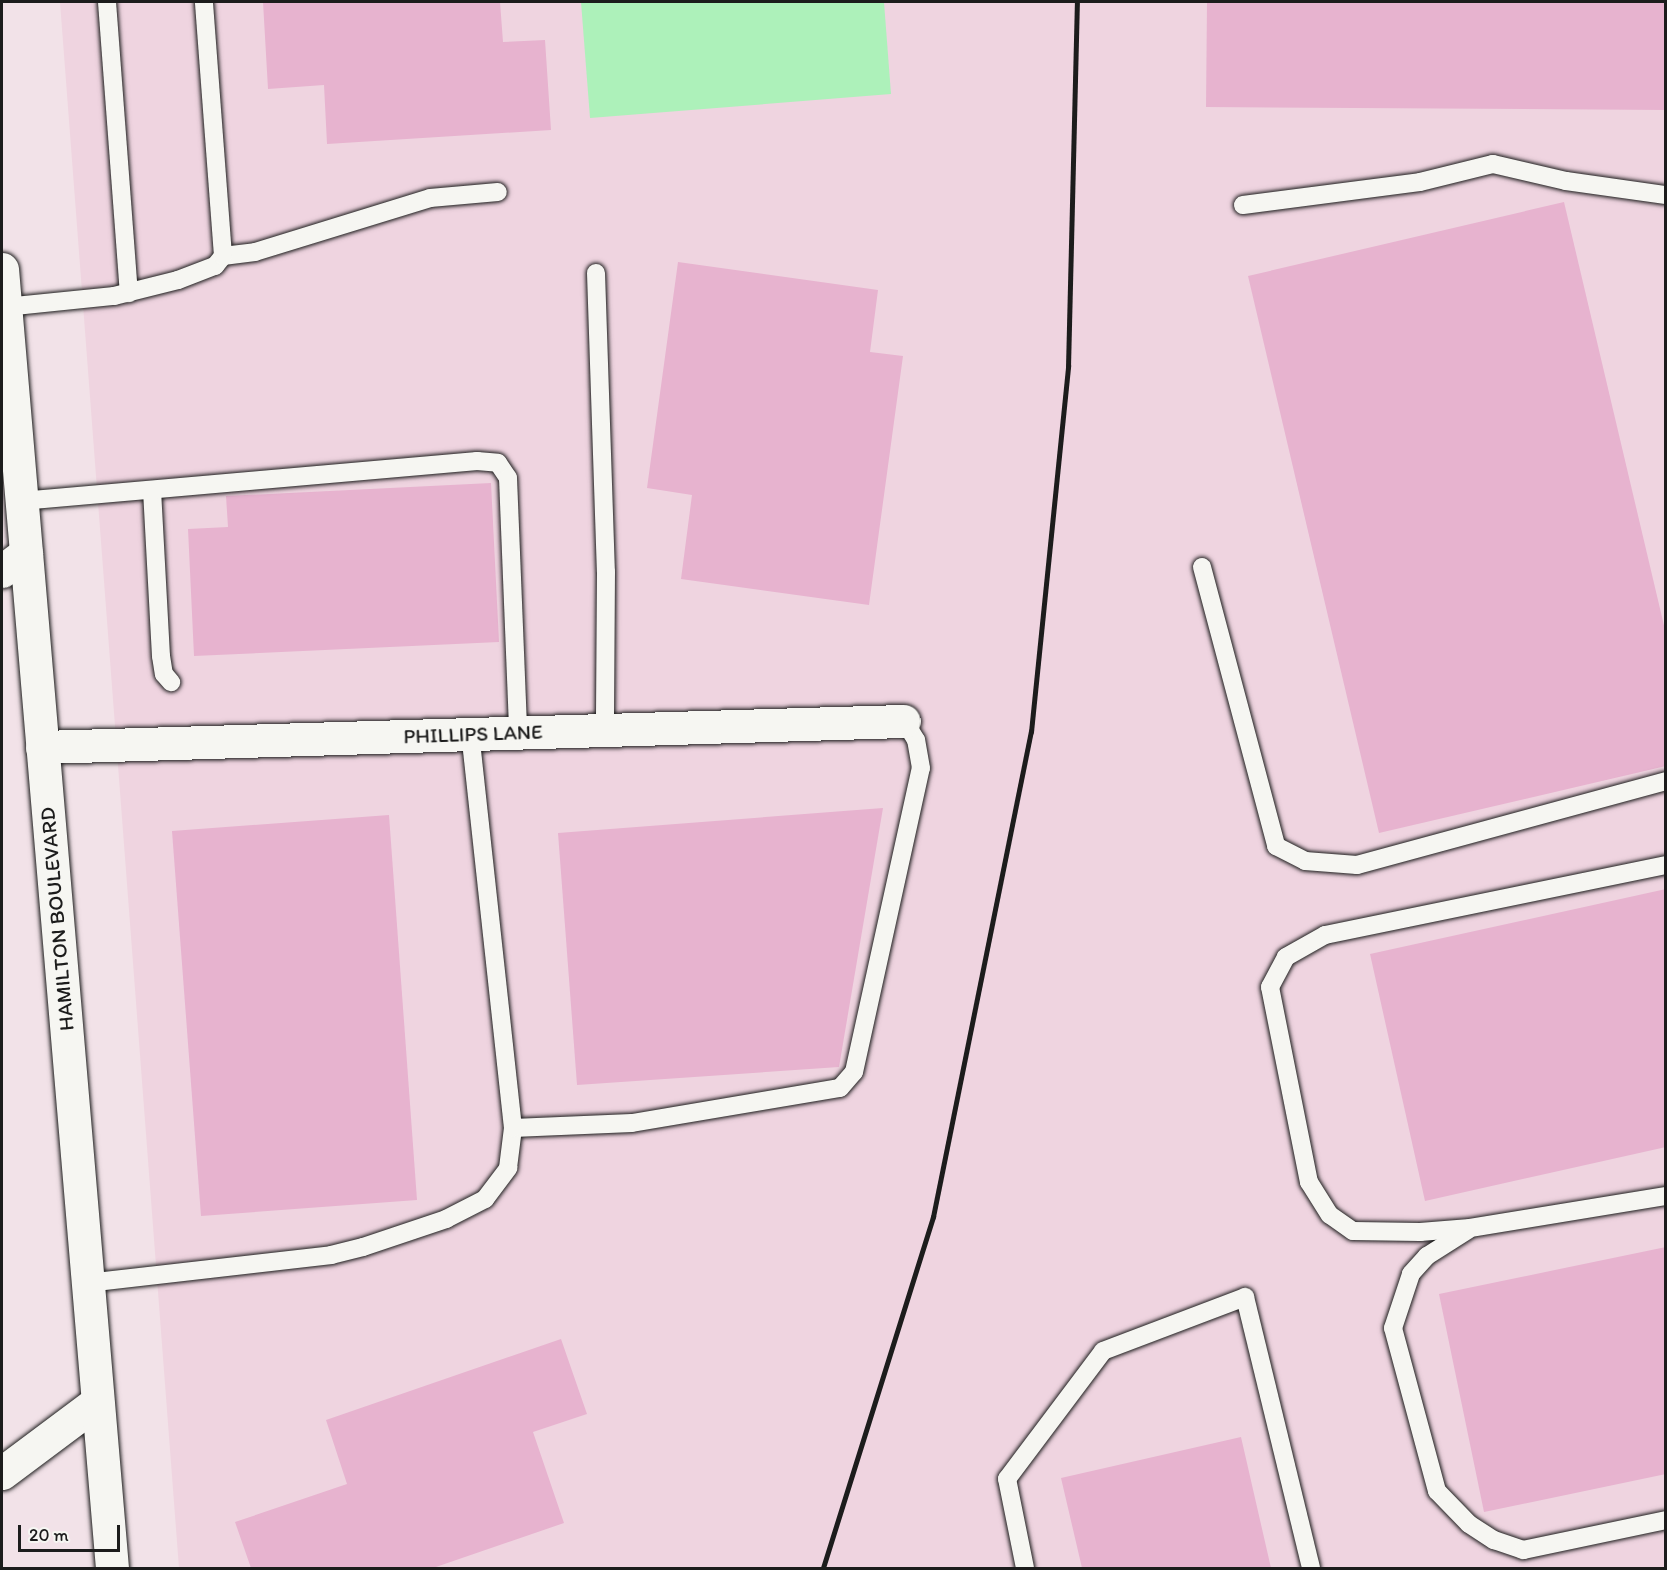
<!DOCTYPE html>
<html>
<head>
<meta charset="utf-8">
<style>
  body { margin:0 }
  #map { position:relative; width:1667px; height:1570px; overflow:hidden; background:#f2e2e8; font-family:Itim,sans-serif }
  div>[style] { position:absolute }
  .built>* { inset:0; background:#efd4e0 }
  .green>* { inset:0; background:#adf1ba }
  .building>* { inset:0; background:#e7b3cf }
  .roads { filter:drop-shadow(0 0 2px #1c1c1c) drop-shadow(0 0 2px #1c1c1c) }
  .lane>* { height:18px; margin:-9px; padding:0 9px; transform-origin:9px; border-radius:9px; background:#f6f6f2 }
  .street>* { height:33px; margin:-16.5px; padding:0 16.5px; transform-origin:16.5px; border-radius:16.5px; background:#f6f6f2 }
  .secondary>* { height:33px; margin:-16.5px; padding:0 16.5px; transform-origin:16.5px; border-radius:16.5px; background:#f6f6f2 }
  .rail>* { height:4.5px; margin:-2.25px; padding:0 2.25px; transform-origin:2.25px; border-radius:2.25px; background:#1c1c1c }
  span { translate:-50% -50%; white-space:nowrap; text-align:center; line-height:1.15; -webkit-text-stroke:6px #f6f6f2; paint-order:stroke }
  .street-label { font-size:21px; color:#1c1c1c }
  .frame { position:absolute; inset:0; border:3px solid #1c1c1c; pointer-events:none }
  .scale { position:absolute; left:18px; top:1525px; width:102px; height:27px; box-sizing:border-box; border:3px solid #1c1c1c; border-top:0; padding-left:8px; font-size:18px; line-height:21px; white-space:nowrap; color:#1c1c1c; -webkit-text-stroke:4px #f6f6f2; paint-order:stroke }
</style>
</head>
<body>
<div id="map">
  <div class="built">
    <div style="clip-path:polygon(60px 2px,1665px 2px,1665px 1568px,179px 1568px)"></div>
  </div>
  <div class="green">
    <div style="clip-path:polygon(581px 2px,884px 2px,891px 94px,590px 118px)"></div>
  </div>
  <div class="building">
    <div style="clip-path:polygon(263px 2px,500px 2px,503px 42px,545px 40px,551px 130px,327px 144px,324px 85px,268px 89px)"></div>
    <div style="clip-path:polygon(1207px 2px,1666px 2px,1666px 110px,1206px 107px)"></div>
    <div style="clip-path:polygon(1564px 202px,1666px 634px,1666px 766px,1379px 833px,1248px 276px)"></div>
    <div style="clip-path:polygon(678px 262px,878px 290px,870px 352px,903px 356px,869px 605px,681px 579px,692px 495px,647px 488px)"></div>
    <div style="clip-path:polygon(491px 483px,499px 642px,194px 656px,188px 529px,228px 527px,226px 496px)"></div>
    <div style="clip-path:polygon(883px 808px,839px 1067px,577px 1085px,558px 833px)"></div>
    <div style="clip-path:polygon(389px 815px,417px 1200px,201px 1216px,172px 831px)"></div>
    <div style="clip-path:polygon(1666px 889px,1666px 1147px,1425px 1201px,1370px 954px)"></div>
    <div style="clip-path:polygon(1666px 1247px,1666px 1474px,1484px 1512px,1439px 1294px)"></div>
    <div style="clip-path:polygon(561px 1339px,587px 1414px,533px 1432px,564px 1523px,433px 1568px,251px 1568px,235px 1522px,347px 1484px,326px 1420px)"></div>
    <div style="clip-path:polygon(1241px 1437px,1271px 1568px,1082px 1568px,1061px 1478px)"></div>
  </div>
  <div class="roads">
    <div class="lane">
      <div style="left:107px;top:2px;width:292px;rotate:85.7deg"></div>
      <div style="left:1243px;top:205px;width:178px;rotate:-7.4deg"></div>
      <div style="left:1420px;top:182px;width:75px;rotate:-13.9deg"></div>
      <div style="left:1493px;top:164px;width:75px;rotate:13.1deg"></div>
      <div style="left:1566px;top:181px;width:101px;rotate:8deg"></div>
      <div style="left:223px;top:256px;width:32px;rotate:-7deg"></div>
      <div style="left:255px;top:252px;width:183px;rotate:-17.1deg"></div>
      <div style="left:430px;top:198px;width:68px;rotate:-5deg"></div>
      <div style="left:596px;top:273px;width:299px;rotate:88.1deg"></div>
      <div style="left:606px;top:572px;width:158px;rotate:90.4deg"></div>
      <div style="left:5px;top:307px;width:110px;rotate:-5.8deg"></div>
      <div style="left:114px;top:296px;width:66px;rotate:-14deg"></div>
      <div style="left:178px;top:280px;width:40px;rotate:-21deg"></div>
      <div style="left:215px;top:266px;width:13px;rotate:-51deg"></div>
      <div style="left:223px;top:256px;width:255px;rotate:-94.3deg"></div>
      <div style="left:152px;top:490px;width:166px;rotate:86.9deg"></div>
      <div style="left:161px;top:656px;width:18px;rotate:81deg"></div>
      <div style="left:164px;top:674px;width:11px;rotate:49deg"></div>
      <div style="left:21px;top:501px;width:458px;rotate:-5deg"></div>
      <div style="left:477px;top:461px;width:21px;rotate:5deg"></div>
      <div style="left:498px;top:463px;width:18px;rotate:56deg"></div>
      <div style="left:508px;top:478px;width:254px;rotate:87.7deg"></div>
      <div style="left:1202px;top:567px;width:289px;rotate:75.1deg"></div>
      <div style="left:1276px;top:846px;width:33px;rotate:27deg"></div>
      <div style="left:1305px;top:861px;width:52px;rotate:4.4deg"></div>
      <div style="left:1357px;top:865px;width:320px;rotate:-15.2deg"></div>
      <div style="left:1666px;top:865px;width:348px;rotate:168.4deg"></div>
      <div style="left:1325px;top:935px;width:45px;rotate:150.6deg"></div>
      <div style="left:1286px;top:957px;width:34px;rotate:118deg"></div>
      <div style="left:1270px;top:987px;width:199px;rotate:78.7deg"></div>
      <div style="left:1309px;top:1182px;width:39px;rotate:58deg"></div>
      <div style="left:1330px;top:1215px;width:28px;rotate:35deg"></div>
      <div style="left:1353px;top:1231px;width:67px;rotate:0.9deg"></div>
      <div style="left:1420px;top:1232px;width:50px;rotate:-4.6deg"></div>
      <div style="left:1470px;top:1228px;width:199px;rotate:-9.3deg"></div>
      <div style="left:513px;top:1128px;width:119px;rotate:-2.4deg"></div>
      <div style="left:632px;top:1123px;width:211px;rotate:-9.6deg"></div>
      <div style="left:840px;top:1088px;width:21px;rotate:-49deg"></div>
      <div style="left:854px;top:1072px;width:311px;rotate:-77.6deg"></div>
      <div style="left:921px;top:768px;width:28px;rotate:-100deg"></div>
      <div style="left:916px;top:740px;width:22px;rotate:-122deg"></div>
      <div style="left:1468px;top:1230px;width:49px;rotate:147.6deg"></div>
      <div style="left:1427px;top:1256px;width:24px;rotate:132deg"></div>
      <div style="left:1411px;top:1274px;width:57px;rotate:108.4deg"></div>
      <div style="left:1393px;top:1328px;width:169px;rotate:74.9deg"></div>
      <div style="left:1437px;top:1491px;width:46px;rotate:45.9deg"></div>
      <div style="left:1469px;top:1524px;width:30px;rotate:33deg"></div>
      <div style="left:1494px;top:1540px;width:31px;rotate:19deg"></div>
      <div style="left:1523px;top:1550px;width:146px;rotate:-11.8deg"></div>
      <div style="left:87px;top:1283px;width:246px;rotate:-6.5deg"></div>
      <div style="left:331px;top:1255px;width:33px;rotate:-14deg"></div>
      <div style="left:363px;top:1247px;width:88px;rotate:-18.6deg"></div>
      <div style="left:446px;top:1219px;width:44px;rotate:-27.1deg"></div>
      <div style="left:485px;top:1199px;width:39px;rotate:-53deg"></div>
      <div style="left:508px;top:1168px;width:40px;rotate:-82.9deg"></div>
      <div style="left:513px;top:1128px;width:396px;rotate:-96.2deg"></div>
      <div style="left:1025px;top:1568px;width:91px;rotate:-101.4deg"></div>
      <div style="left:1007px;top:1479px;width:160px;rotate:-53.1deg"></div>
      <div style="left:1103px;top:1351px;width:152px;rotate:-20.8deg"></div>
      <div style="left:1245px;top:1297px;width:279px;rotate:76.3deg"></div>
    </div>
    <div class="street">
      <div style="left:2px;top:571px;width:30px;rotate:-37deg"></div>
      <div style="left:42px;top:747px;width:862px;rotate:-1.73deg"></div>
      <div style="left:2px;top:1473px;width:119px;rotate:-36.8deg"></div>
    </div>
    <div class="secondary">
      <div style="left:2px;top:269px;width:1304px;rotate:85.16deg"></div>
    </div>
  </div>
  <div class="rail">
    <div style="left:823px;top:1568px;width:368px;rotate:-72.6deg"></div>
    <div style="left:933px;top:1217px;width:495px;rotate:-78.6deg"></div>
    <div style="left:1031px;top:732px;width:367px;rotate:-84.2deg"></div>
    <div style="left:1068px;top:367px;width:365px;rotate:-88.6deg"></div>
  </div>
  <div class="street-label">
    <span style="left:473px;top:734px;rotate:-2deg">PHILLIPS LANE</span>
    <span style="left:57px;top:919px;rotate:-95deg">HAMILTON BOULEVARD</span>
  </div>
  <div class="frame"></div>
  <div class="scale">20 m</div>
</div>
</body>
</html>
